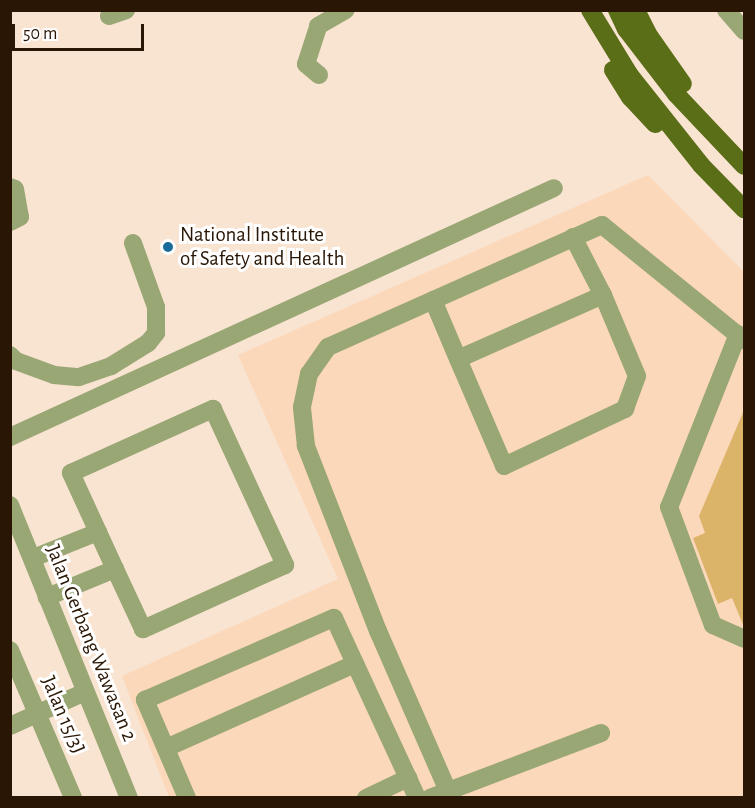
<!DOCTYPE html>
<html>
<head>
<meta charset="utf-8">
<style>
  body { margin:0 }
  #map { position:relative; width:755px; height:808px; overflow:hidden; background:#f9e3d1; font-family:"Alegreya Sans",sans-serif }
  div>[style] { position:absolute }
  .built>* { inset:0; background:#fcd8ba }
  .building>* { inset:0; background:#dbb46a }
  .minor>* { height:18px; margin:-9px; padding:0 9px; transform-origin:9px; border-radius:9px; background:#98a774 }
  .major>* { height:18px; margin:-9px; padding:0 9px; transform-origin:9px; border-radius:9px; background:#5a6d17 }
  .dots>* { width:16px; height:16px; translate:-50% -50%; box-sizing:border-box; border:3px solid #fff; border-radius:50% }
  span { translate:-50% -50%; white-space:nowrap; text-align:center; line-height:1.15; -webkit-text-stroke:6px #fff; paint-order:stroke }
  .poi-label { font-size:21px; color:#291605 }
  .left { translate:0 -50%; text-align:left }
  .street-label { font-size:21px; color:#291605 }
  .frame { position:absolute; inset:0; border:12px solid #291605; pointer-events:none }
  .scale { position:absolute; left:12px; top:24px; width:132px; height:27px; box-sizing:border-box; border:3px solid #291605; border-top:0; padding-left:8px; font-size:18px; line-height:21px; white-space:nowrap; color:#291605; -webkit-text-stroke:4px #fff; paint-order:stroke }
</style>
</head>
<body>
<div id="map">
  <div class="built">
    <div style="clip-path:polygon(648px 175px,744px 272px,744px 797px,169px 797px,122px 676px,338px 579px,238px 355px)"></div>
  </div>
  <div class="building">
    <div style="clip-path:polygon(744px 410px,744px 627px,732px 598px,718px 604px,693px 538px,705px 533px,699px 516px)"></div>
  </div>
  <div class="minor">
    <div style="left:726px;top:10px;width:28px;rotate:49deg"></div>
    <div style="left:109px;top:16px;width:18px;rotate:-19deg"></div>
    <div style="left:319px;top:75px;width:17px;rotate:-140deg"></div>
    <div style="left:306px;top:64px;width:40px;rotate:-72deg"></div>
    <div style="left:318px;top:26px;width:32px;rotate:-30deg"></div>
    <div style="left:10px;top:187px;width:5px;rotate:22deg"></div>
    <div style="left:15px;top:189px;width:28px;rotate:80deg"></div>
    <div style="left:20px;top:217px;width:11px;rotate:153deg"></div>
    <div style="left:573px;top:237px;width:65px;rotate:62.7deg"></div>
    <div style="left:433px;top:300px;width:64px;rotate:67deg"></div>
    <div style="left:458px;top:359px;width:116px;rotate:66.7deg"></div>
    <div style="left:504px;top:466px;width:134px;rotate:-25.2deg"></div>
    <div style="left:625px;top:409px;width:35px;rotate:-70deg"></div>
    <div style="left:637px;top:376px;width:88px;rotate:-112.8deg"></div>
    <div style="left:603px;top:295px;width:158px;rotate:156.2deg"></div>
    <div style="left:738px;top:334px;width:186px;rotate:111.7deg"></div>
    <div style="left:669px;top:507px;width:126px;rotate:69.6deg"></div>
    <div style="left:713px;top:625px;width:34px;rotate:24deg"></div>
    <div style="left:10px;top:355px;width:8px;rotate:45deg"></div>
    <div style="left:16px;top:361px;width:40px;rotate:20.2deg"></div>
    <div style="left:54px;top:375px;width:25px;rotate:5deg"></div>
    <div style="left:79px;top:377px;width:34px;rotate:-19deg"></div>
    <div style="left:111px;top:366px;width:44px;rotate:-31.9deg"></div>
    <div style="left:148px;top:343px;width:13px;rotate:-51deg"></div>
    <div style="left:156px;top:333px;width:26px;rotate:-90deg"></div>
    <div style="left:156px;top:307px;width:68px;rotate:-109.8deg"></div>
    <div style="left:10px;top:437px;width:598px;rotate:-24.59deg"></div>
    <div style="left:10px;top:505px;width:316px;rotate:67.9deg"></div>
    <div style="left:98px;top:532px;width:41px;rotate:65.3deg"></div>
    <div style="left:33px;top:558px;width:70px;rotate:-21.8deg"></div>
    <div style="left:98px;top:532px;width:65px;rotate:-114.6deg"></div>
    <div style="left:71px;top:473px;width:156px;rotate:-24.3deg"></div>
    <div style="left:213px;top:409px;width:172px;rotate:65.2deg"></div>
    <div style="left:285px;top:565px;width:156px;rotate:155.7deg"></div>
    <div style="left:143px;top:629px;width:66px;rotate:-115deg"></div>
    <div style="left:115px;top:569px;width:74px;rotate:157.6deg"></div>
    <div style="left:10px;top:650px;width:161px;rotate:66.9deg"></div>
    <div style="left:10px;top:726px;width:82px;rotate:-24.4deg"></div>
    <div style="left:166px;top:748px;width:207px;rotate:-24deg"></div>
    <div style="left:187px;top:798px;width:107px;rotate:-113.2deg"></div>
    <div style="left:145px;top:700px;width:206px;rotate:-23.5deg"></div>
    <div style="left:334px;top:618px;width:198px;rotate:65.2deg"></div>
    <div style="left:366px;top:798px;width:47px;rotate:-25.5deg"></div>
    <div style="left:430px;top:798px;width:183px;rotate:-20.8deg"></div>
    <div style="left:451px;top:798px;width:182px;rotate:-113.6deg"></div>
    <div style="left:378px;top:631px;width:199px;rotate:-111.3deg"></div>
    <div style="left:306px;top:446px;width:39px;rotate:-96deg"></div>
    <div style="left:302px;top:407px;width:34px;rotate:-78deg"></div>
    <div style="left:309px;top:374px;width:33px;rotate:-55deg"></div>
    <div style="left:328px;top:347px;width:300px;rotate:-24deg"></div>
    <div style="left:602px;top:225px;width:183px;rotate:39deg"></div>
  </div>
  <div class="major">
    <div style="left:590px;top:10px;width:75px;rotate:58.6deg"></div>
    <div style="left:629px;top:74px;width:116px;rotate:51.6deg"></div>
    <div style="left:701px;top:165px;width:62px;rotate:45.7deg"></div>
    <div style="left:617px;top:10px;width:21px;rotate:65deg"></div>
    <div style="left:626px;top:29px;width:82px;rotate:52.4deg"></div>
    <div style="left:676px;top:94px;width:99px;rotate:46.6deg"></div>
    <div style="left:636px;top:10px;width:30px;rotate:63deg"></div>
    <div style="left:650px;top:37px;width:57px;rotate:54.9deg"></div>
    <div style="left:613px;top:70px;width:32px;rotate:58deg"></div>
    <div style="left:630px;top:97px;width:37px;rotate:47deg"></div>
  </div>
  <div class="dots">
    <div style="left:168px;top:247px;background:#1a6a9c"></div>
  </div>
  <div class="poi-label">
    <span class="left" style="left:180px;top:247px">National Institute<br>of Safety and Health</span>
  </div>
  <div class="street-label">
    <span style="left:91px;top:643px;rotate:68deg">Jalan Gerbang Wawasan 2</span>
    <span style="left:63px;top:715px;rotate:67deg">Jalan 15/3J</span>
  </div>
  <div class="frame"></div>
  <div class="scale">50 m</div>
</div>
</body>
</html>
